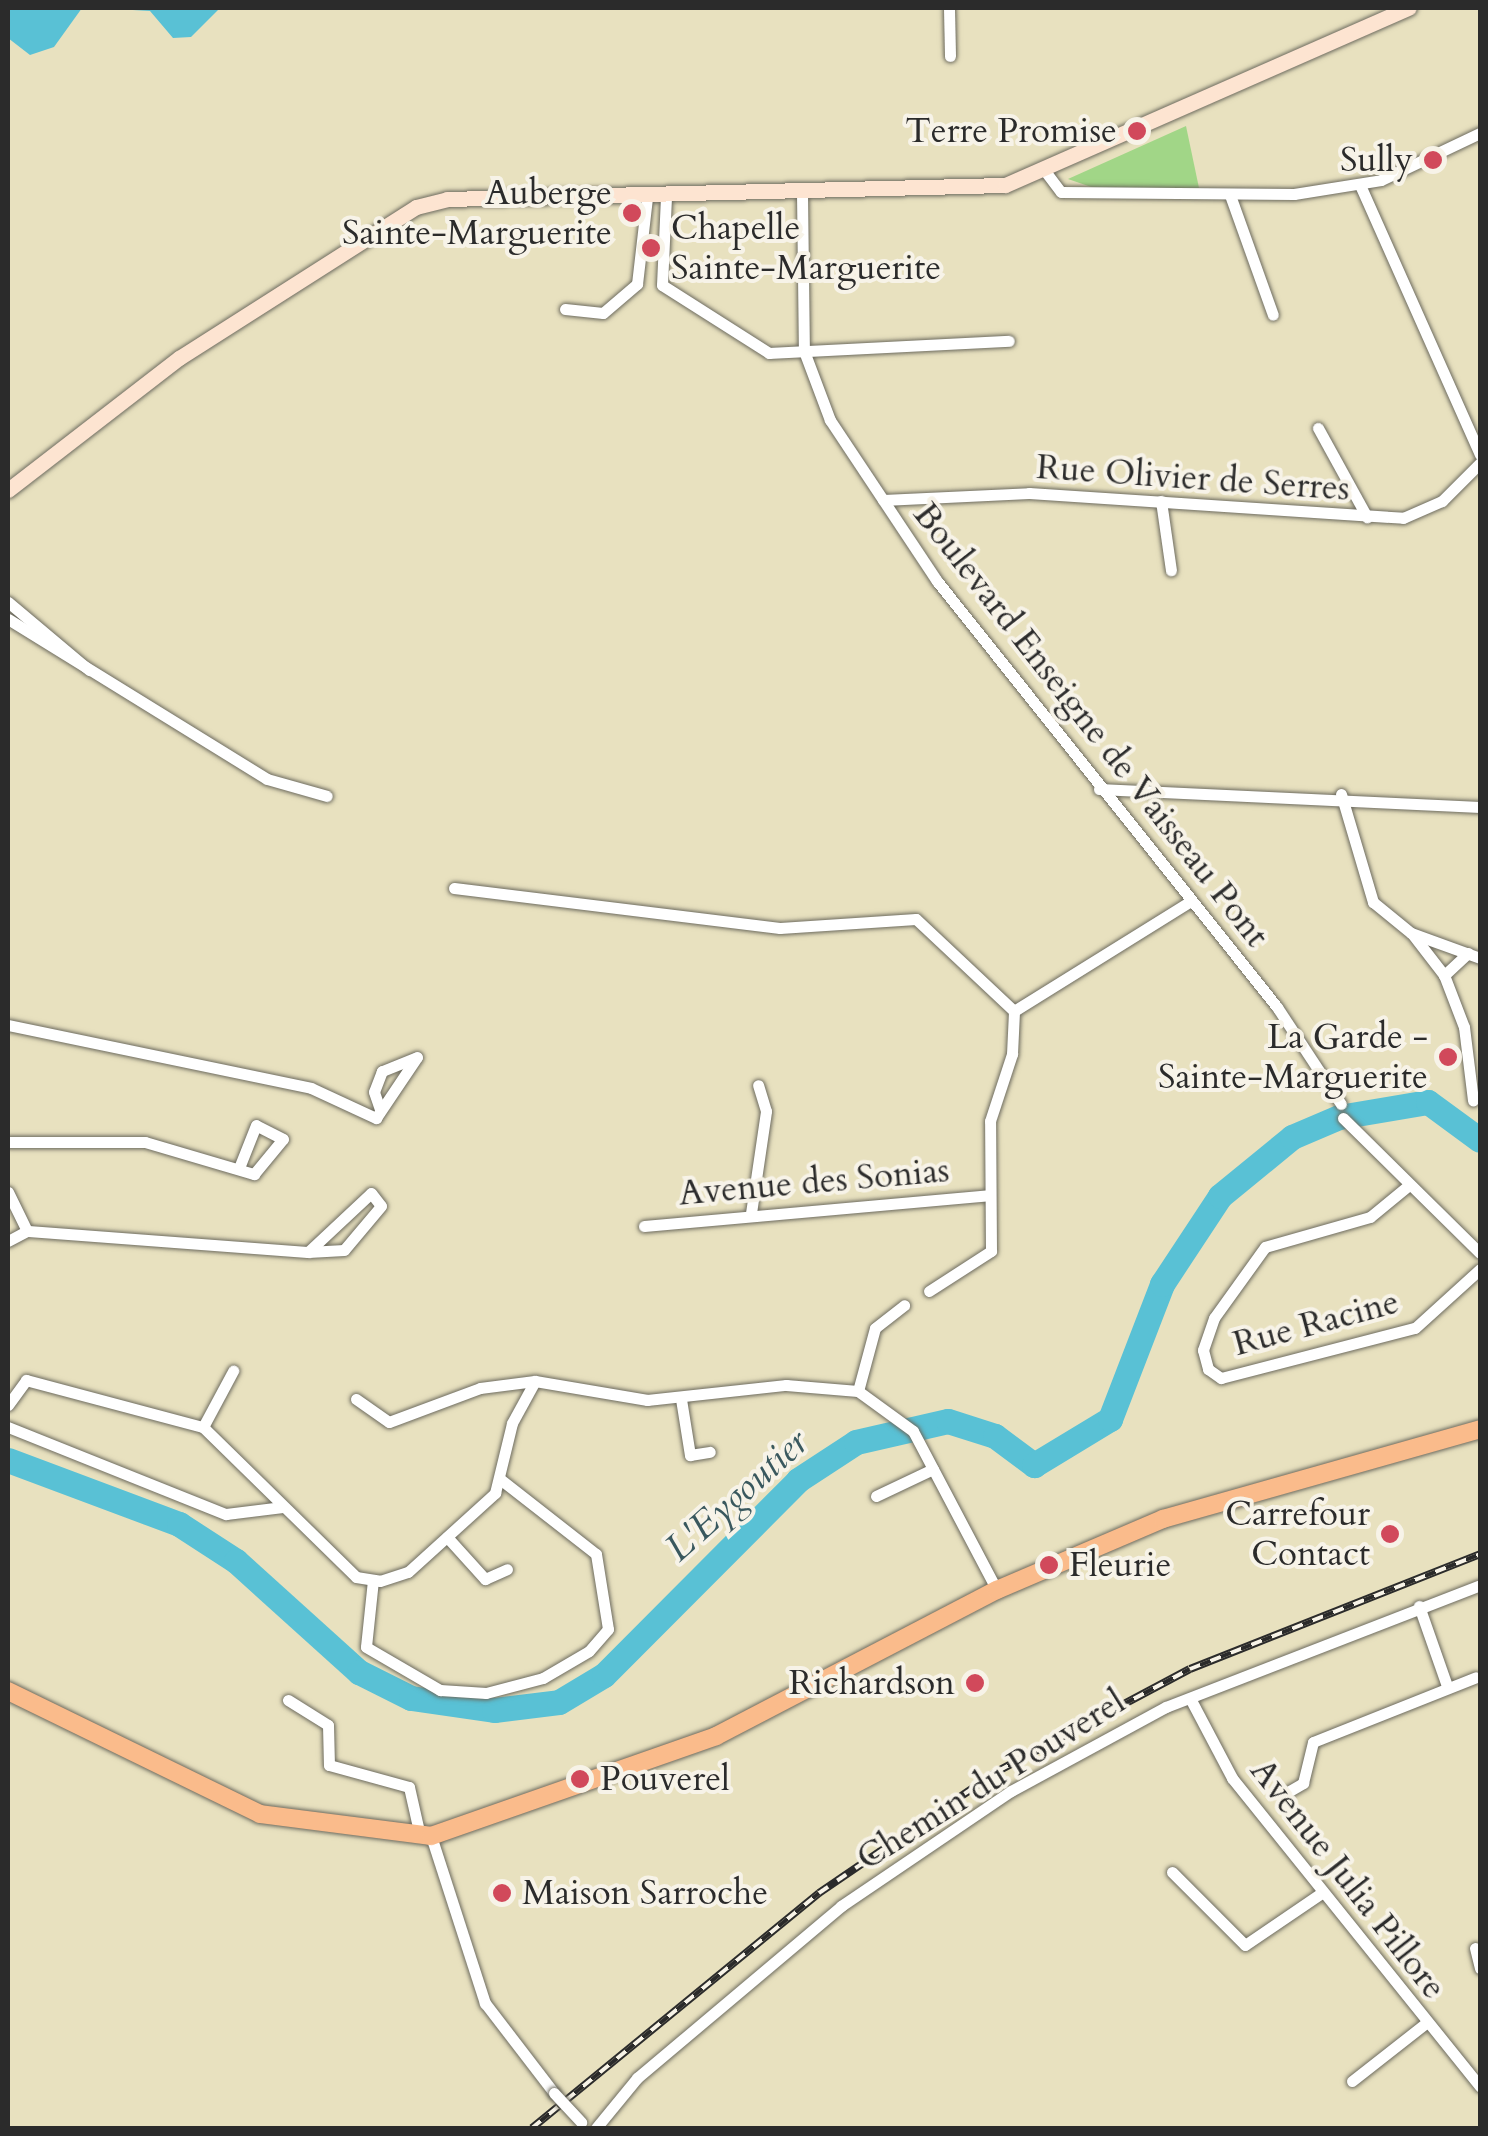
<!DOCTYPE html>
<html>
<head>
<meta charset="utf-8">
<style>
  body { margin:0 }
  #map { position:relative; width:1488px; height:2136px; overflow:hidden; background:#e8e1bf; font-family:Cardo,serif }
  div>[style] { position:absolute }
  .green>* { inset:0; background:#a1d687 }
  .water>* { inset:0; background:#59c1d5 }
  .river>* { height:25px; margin:-12.5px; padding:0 12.5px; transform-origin:12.5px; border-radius:12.5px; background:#59c1d5 }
  .roads { filter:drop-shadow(0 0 2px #6d6b5f) drop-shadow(0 0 2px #6d6b5f) }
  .minor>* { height:11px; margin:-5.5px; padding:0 5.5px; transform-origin:5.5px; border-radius:5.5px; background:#fff }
  .secondary>* { height:15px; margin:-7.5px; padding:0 7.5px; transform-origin:7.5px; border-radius:7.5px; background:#fde4d1 }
  .primary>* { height:18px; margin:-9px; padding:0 9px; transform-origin:9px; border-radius:9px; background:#fabb8b }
  .rail>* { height:8px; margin-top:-4px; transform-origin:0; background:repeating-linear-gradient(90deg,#f7f3e8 0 11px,#2b2b2b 0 22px); box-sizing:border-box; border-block:2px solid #2b2b2b }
  .bridges { filter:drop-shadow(0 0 2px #6d6b5f) drop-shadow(0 0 2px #6d6b5f) }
  .minor-bridge>* { height:11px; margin:-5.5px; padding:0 5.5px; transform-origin:5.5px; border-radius:5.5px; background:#fff }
  .dots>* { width:28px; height:28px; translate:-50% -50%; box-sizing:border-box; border:5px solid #f7f3e8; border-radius:50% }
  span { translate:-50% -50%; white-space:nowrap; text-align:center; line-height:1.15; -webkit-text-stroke:8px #f7f3e8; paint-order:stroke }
  .poi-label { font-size:35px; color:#2b2b2b }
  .right { translate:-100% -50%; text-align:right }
  .left { translate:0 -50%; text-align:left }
  .street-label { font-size:35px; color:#2b2b2b }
  .water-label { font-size:38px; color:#39585e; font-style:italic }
  .frame { position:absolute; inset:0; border:10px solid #2b2b2b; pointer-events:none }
</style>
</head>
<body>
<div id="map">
  <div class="green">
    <div style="clip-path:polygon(1186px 126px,1199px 188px,1097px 189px,1068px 179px)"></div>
  </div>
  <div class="water">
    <div style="clip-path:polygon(8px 8px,82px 8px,54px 47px,30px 55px,8px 38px)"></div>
    <div style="clip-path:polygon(98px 8px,220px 8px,191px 37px,173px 38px,150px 11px)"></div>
  </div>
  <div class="river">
    <div style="left:8px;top:1460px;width:183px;rotate:20.5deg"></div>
    <div style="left:179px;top:1524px;width:68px;rotate:33deg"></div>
    <div style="left:236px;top:1561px;width:166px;rotate:42.1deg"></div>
    <div style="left:359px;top:1672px;width:58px;rotate:26.6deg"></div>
    <div style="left:411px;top:1698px;width:84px;rotate:8.2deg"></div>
    <div style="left:494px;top:1710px;width:65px;rotate:-7deg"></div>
    <div style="left:559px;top:1702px;width:52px;rotate:-31deg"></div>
    <div style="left:604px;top:1675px;width:275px;rotate:-45.1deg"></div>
    <div style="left:798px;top:1480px;width:69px;rotate:-33.2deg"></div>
    <div style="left:856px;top:1442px;width:94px;rotate:-12.9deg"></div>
    <div style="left:948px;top:1421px;width:49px;rotate:17.7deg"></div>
    <div style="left:995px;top:1436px;width:49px;rotate:36.6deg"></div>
    <div style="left:1034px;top:1465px;width:89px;rotate:-31.2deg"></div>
    <div style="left:1110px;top:1419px;width:145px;rotate:-68.9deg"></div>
    <div style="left:1162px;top:1284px;width:105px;rotate:-56.6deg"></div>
    <div style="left:1220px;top:1196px;width:93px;rotate:-39.3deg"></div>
    <div style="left:1292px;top:1137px;width:51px;rotate:-23.1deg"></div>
    <div style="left:1339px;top:1117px;width:90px;rotate:-9.6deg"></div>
    <div style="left:1428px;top:1102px;width:64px;rotate:36.2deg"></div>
  </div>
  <div class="roads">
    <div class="minor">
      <div style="left:949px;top:8px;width:48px;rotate:88.8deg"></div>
      <div style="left:1045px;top:171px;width:26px;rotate:53deg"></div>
      <div style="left:1061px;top:192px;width:233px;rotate:0.5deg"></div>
      <div style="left:1294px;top:194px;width:88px;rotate:-9.1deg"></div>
      <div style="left:1381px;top:180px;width:110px;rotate:-25.4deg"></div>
      <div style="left:1360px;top:185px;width:295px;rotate:66deg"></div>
      <div style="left:802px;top:193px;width:158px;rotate:89.3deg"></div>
      <div style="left:804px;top:351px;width:74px;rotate:69.4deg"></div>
      <div style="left:830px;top:420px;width:193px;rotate:56.4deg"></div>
      <div style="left:937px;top:581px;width:545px;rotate:51.41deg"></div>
      <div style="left:1277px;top:1007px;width:116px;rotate:56.6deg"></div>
      <div style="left:1230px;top:195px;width:127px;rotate:70.3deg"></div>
      <div style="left:637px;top:284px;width:88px;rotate:-83.4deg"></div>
      <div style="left:662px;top:285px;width:127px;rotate:32.4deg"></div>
      <div style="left:769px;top:353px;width:240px;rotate:-2.9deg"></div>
      <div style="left:662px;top:285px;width:88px;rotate:-87.4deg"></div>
      <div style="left:565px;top:309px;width:38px;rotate:6deg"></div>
      <div style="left:603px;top:313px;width:45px;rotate:-40.5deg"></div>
      <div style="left:1318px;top:428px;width:102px;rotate:61.2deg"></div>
      <div style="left:883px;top:500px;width:146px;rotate:-2.7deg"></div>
      <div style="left:1029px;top:493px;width:375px;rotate:3.8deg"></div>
      <div style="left:1403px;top:518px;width:43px;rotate:-23.6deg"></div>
      <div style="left:1442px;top:501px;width:54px;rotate:-45deg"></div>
      <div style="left:1161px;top:501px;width:70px;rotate:81.8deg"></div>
      <div style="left:8px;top:602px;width:106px;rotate:40deg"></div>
      <div style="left:8px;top:619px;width:304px;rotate:31.7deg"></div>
      <div style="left:267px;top:779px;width:62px;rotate:15.8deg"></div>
      <div style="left:1099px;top:789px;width:381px;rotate:2.7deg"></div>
      <div style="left:1341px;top:794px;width:113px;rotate:73.5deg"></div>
      <div style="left:1373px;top:902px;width:49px;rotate:39.2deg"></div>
      <div style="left:1411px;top:933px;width:73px;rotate:19.9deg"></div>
      <div style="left:454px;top:888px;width:328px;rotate:7deg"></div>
      <div style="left:780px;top:928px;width:136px;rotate:-3.8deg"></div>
      <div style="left:916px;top:919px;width:134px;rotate:43.2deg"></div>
      <div style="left:1413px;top:935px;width:51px;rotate:52.2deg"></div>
      <div style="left:1468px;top:953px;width:33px;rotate:137deg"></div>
      <div style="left:1444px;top:975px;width:56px;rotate:69deg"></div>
      <div style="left:1464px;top:1027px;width:74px;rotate:83deg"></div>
      <div style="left:1014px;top:1011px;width:208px;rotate:-31.9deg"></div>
      <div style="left:8px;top:1025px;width:309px;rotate:11.7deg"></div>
      <div style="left:311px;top:1088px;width:72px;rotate:24.8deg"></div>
      <div style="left:376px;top:1118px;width:73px;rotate:-56.1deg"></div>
      <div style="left:417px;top:1057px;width:38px;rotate:158deg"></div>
      <div style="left:382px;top:1071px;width:22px;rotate:111deg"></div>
      <div style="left:374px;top:1092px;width:18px;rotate:71deg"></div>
      <div style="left:1343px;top:1118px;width:192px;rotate:44.6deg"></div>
      <div style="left:8px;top:1142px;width:137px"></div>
      <div style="left:145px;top:1142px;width:114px;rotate:16.4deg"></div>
      <div style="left:254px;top:1174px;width:45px;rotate:-50.4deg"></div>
      <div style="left:283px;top:1139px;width:30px;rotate:-153deg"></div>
      <div style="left:256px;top:1125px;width:46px;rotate:111.6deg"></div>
      <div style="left:1409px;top:1185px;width:50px;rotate:140.6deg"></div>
      <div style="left:1370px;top:1217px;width:109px;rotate:164.1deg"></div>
      <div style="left:1265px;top:1247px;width:87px;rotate:125.7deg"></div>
      <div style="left:1214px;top:1318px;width:34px;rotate:109deg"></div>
      <div style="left:1203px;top:1350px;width:20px;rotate:75deg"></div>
      <div style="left:1208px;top:1369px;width:16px;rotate:35deg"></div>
      <div style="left:1221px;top:1378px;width:200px;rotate:-14.5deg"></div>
      <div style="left:1415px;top:1328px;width:88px;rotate:-42.2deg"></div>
      <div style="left:8px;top:1192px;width:43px;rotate:64deg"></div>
      <div style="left:751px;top:1213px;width:103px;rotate:-81.6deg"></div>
      <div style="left:766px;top:1111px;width:27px;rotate:-107deg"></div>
      <div style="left:644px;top:1226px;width:346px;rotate:-5.1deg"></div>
      <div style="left:8px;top:1241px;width:21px;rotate:-28deg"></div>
      <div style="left:27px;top:1231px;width:282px;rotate:4.3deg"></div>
      <div style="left:308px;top:1252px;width:86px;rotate:-43.1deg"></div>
      <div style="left:371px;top:1193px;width:16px;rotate:52deg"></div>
      <div style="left:381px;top:1206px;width:57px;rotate:130.1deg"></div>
      <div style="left:344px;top:1250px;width:36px;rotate:177deg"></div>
      <div style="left:929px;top:1291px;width:74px;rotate:-32.8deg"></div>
      <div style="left:991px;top:1251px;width:130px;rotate:-90.4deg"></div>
      <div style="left:990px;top:1121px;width:71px;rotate:-71.8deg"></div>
      <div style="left:1012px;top:1054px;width:43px;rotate:-87.3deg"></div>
      <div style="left:858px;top:1391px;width:65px;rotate:-74.9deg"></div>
      <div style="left:875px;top:1328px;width:37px;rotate:-38deg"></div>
      <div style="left:356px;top:1399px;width:40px;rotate:34.9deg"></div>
      <div style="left:389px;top:1422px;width:97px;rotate:-20.5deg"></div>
      <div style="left:480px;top:1388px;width:55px;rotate:-7.3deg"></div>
      <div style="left:535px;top:1381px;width:114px;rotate:9.6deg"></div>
      <div style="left:647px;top:1400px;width:140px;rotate:-6.2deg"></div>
      <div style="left:786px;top:1385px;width:72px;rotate:4.8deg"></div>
      <div style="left:858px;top:1391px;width:68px;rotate:36deg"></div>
      <div style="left:913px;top:1431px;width:180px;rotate:62.2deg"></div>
      <div style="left:681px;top:1399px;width:57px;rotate:80.9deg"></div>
      <div style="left:690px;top:1455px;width:20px;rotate:-9deg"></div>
      <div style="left:8px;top:1405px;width:31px;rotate:-54deg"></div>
      <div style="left:26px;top:1380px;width:183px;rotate:14.9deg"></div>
      <div style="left:203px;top:1427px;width:214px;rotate:44.4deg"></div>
      <div style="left:356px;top:1577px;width:24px;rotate:9deg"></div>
      <div style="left:380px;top:1581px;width:29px;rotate:-18deg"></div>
      <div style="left:408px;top:1572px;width:118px;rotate:-42.2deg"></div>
      <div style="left:495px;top:1493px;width:72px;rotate:-76.3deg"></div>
      <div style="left:512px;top:1423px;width:48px;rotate:-61.3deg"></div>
      <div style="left:8px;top:1427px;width:235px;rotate:21.8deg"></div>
      <div style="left:226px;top:1514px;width:57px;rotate:-7deg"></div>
      <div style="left:203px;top:1427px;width:64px;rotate:-61.8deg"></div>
      <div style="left:876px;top:1496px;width:63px;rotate:-25.3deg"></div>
      <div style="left:447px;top:1537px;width:57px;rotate:47.9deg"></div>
      <div style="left:485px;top:1579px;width:24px;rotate:-24deg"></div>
      <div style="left:373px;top:1580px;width:67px;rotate:96deg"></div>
      <div style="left:366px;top:1647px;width:86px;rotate:30.2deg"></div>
      <div style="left:440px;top:1690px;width:46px;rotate:3.7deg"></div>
      <div style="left:486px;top:1693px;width:59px;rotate:-14.7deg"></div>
      <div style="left:543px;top:1678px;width:53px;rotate:-30.4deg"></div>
      <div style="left:589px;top:1651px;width:29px;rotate:-49deg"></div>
      <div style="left:608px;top:1629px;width:76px;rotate:-99.1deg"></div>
      <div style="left:596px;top:1554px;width:122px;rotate:-142deg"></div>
      <div style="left:1419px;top:1606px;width:85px;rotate:70.7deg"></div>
      <div style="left:288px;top:1700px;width:47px;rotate:32deg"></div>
      <div style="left:328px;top:1725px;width:40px;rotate:88.6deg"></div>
      <div style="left:329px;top:1765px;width:83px;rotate:15.4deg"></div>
      <div style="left:409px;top:1787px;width:50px;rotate:77.3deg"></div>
      <div style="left:1192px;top:1702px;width:86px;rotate:62.2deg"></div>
      <div style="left:1232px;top:1778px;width:396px;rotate:51.2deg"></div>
      <div style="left:1286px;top:1793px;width:20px;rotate:-30deg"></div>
      <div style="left:1303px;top:1783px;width:42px;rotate:-76.3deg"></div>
      <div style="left:1313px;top:1742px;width:175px;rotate:-21.7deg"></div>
      <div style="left:431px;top:1836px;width:176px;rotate:72.1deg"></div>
      <div style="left:485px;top:2003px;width:113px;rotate:52.5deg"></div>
      <div style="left:1172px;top:1872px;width:103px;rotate:45deg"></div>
      <div style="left:1245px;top:1945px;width:94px;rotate:-34.2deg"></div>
      <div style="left:1475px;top:1948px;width:21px;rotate:76deg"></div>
      <div style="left:1352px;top:2081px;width:94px;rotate:-38.1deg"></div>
      <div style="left:596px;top:2128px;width:65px;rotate:-50.6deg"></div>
      <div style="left:637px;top:2078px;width:267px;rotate:-40.1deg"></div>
      <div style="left:841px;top:1906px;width:205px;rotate:-34.1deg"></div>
      <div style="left:1011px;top:1791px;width:176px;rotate:-28.5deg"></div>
      <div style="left:1166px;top:1707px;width:337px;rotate:-21.2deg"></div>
    </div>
    <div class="secondary">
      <div style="left:8px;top:490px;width:216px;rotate:-37.7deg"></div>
      <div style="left:179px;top:358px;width:281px;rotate:-32.5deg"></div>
      <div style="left:416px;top:207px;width:32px;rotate:-14deg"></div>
      <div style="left:447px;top:199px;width:558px;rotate:-1.44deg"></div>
      <div style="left:1005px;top:185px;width:441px;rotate:-23.7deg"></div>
    </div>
    <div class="primary">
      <div style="left:8px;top:1691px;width:280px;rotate:26deg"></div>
      <div style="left:260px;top:1814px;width:172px;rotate:7.3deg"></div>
      <div style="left:431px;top:1836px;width:302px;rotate:-19.3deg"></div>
      <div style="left:716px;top:1736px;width:317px;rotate:-27.5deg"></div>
      <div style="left:997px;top:1590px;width:181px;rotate:-23.2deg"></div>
      <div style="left:1163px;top:1519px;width:330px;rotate:-15.8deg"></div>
    </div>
  </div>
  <div class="rail">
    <div style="left:532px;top:2128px;width:371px;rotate:-39.3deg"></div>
    <div style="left:819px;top:1893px;width:217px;rotate:-34.3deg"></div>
    <div style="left:998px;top:1771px;width:217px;rotate:-28deg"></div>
    <div style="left:1190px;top:1669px;width:312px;rotate:-21.6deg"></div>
  </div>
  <div class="bridges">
    <div class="minor-bridge">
      <div style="left:554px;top:2093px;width:40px;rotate:47deg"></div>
    </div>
  </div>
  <div class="dots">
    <div style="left:1137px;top:131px;background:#d1495b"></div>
    <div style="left:1433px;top:160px;background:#d1495b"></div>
    <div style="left:632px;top:213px;background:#d1495b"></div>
    <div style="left:651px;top:248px;background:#d1495b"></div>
    <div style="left:1448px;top:1057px;background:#d1495b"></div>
    <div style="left:1390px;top:1534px;background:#d1495b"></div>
    <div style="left:1049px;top:1565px;background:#d1495b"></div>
    <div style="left:975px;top:1683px;background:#d1495b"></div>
    <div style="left:580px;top:1779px;background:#d1495b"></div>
    <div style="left:502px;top:1893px;background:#d1495b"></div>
  </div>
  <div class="poi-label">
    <span class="right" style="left:1117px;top:131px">Terre Promise</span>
    <span class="right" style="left:1413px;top:160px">Sully</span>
    <span class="right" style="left:612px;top:213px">Auberge<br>Sainte-Marguerite</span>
    <span class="left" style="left:671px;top:248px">Chapelle<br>Sainte-Marguerite</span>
    <span class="right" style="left:1428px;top:1057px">La Garde -<br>Sainte-Marguerite</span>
    <span class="right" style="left:1370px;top:1534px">Carrefour<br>Contact</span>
    <span class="left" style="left:1069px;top:1565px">Fleurie</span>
    <span class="right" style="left:955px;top:1683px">Richardson</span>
    <span class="left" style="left:600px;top:1779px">Pouverel</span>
    <span class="left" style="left:522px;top:1893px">Maison Sarroche</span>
  </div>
  <div class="street-label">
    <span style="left:1193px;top:478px;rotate:4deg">Rue Olivier de Serres</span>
    <span style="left:1091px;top:725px;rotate:52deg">Boulevard Enseigne de Vaisseau Pont</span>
    <span style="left:814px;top:1182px;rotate:-5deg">Avenue des Sonias</span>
    <span style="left:1316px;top:1323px;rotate:-15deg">Rue Racine</span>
    <span style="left:991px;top:1780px;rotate:-32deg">Chemin du Pouverel</span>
    <span style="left:1348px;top:1879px;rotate:52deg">Avenue Julia Pillore</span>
  </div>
  <div class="water-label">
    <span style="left:737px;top:1496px;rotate:-42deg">L'Eygoutier</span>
  </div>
  <div class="frame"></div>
</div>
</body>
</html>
